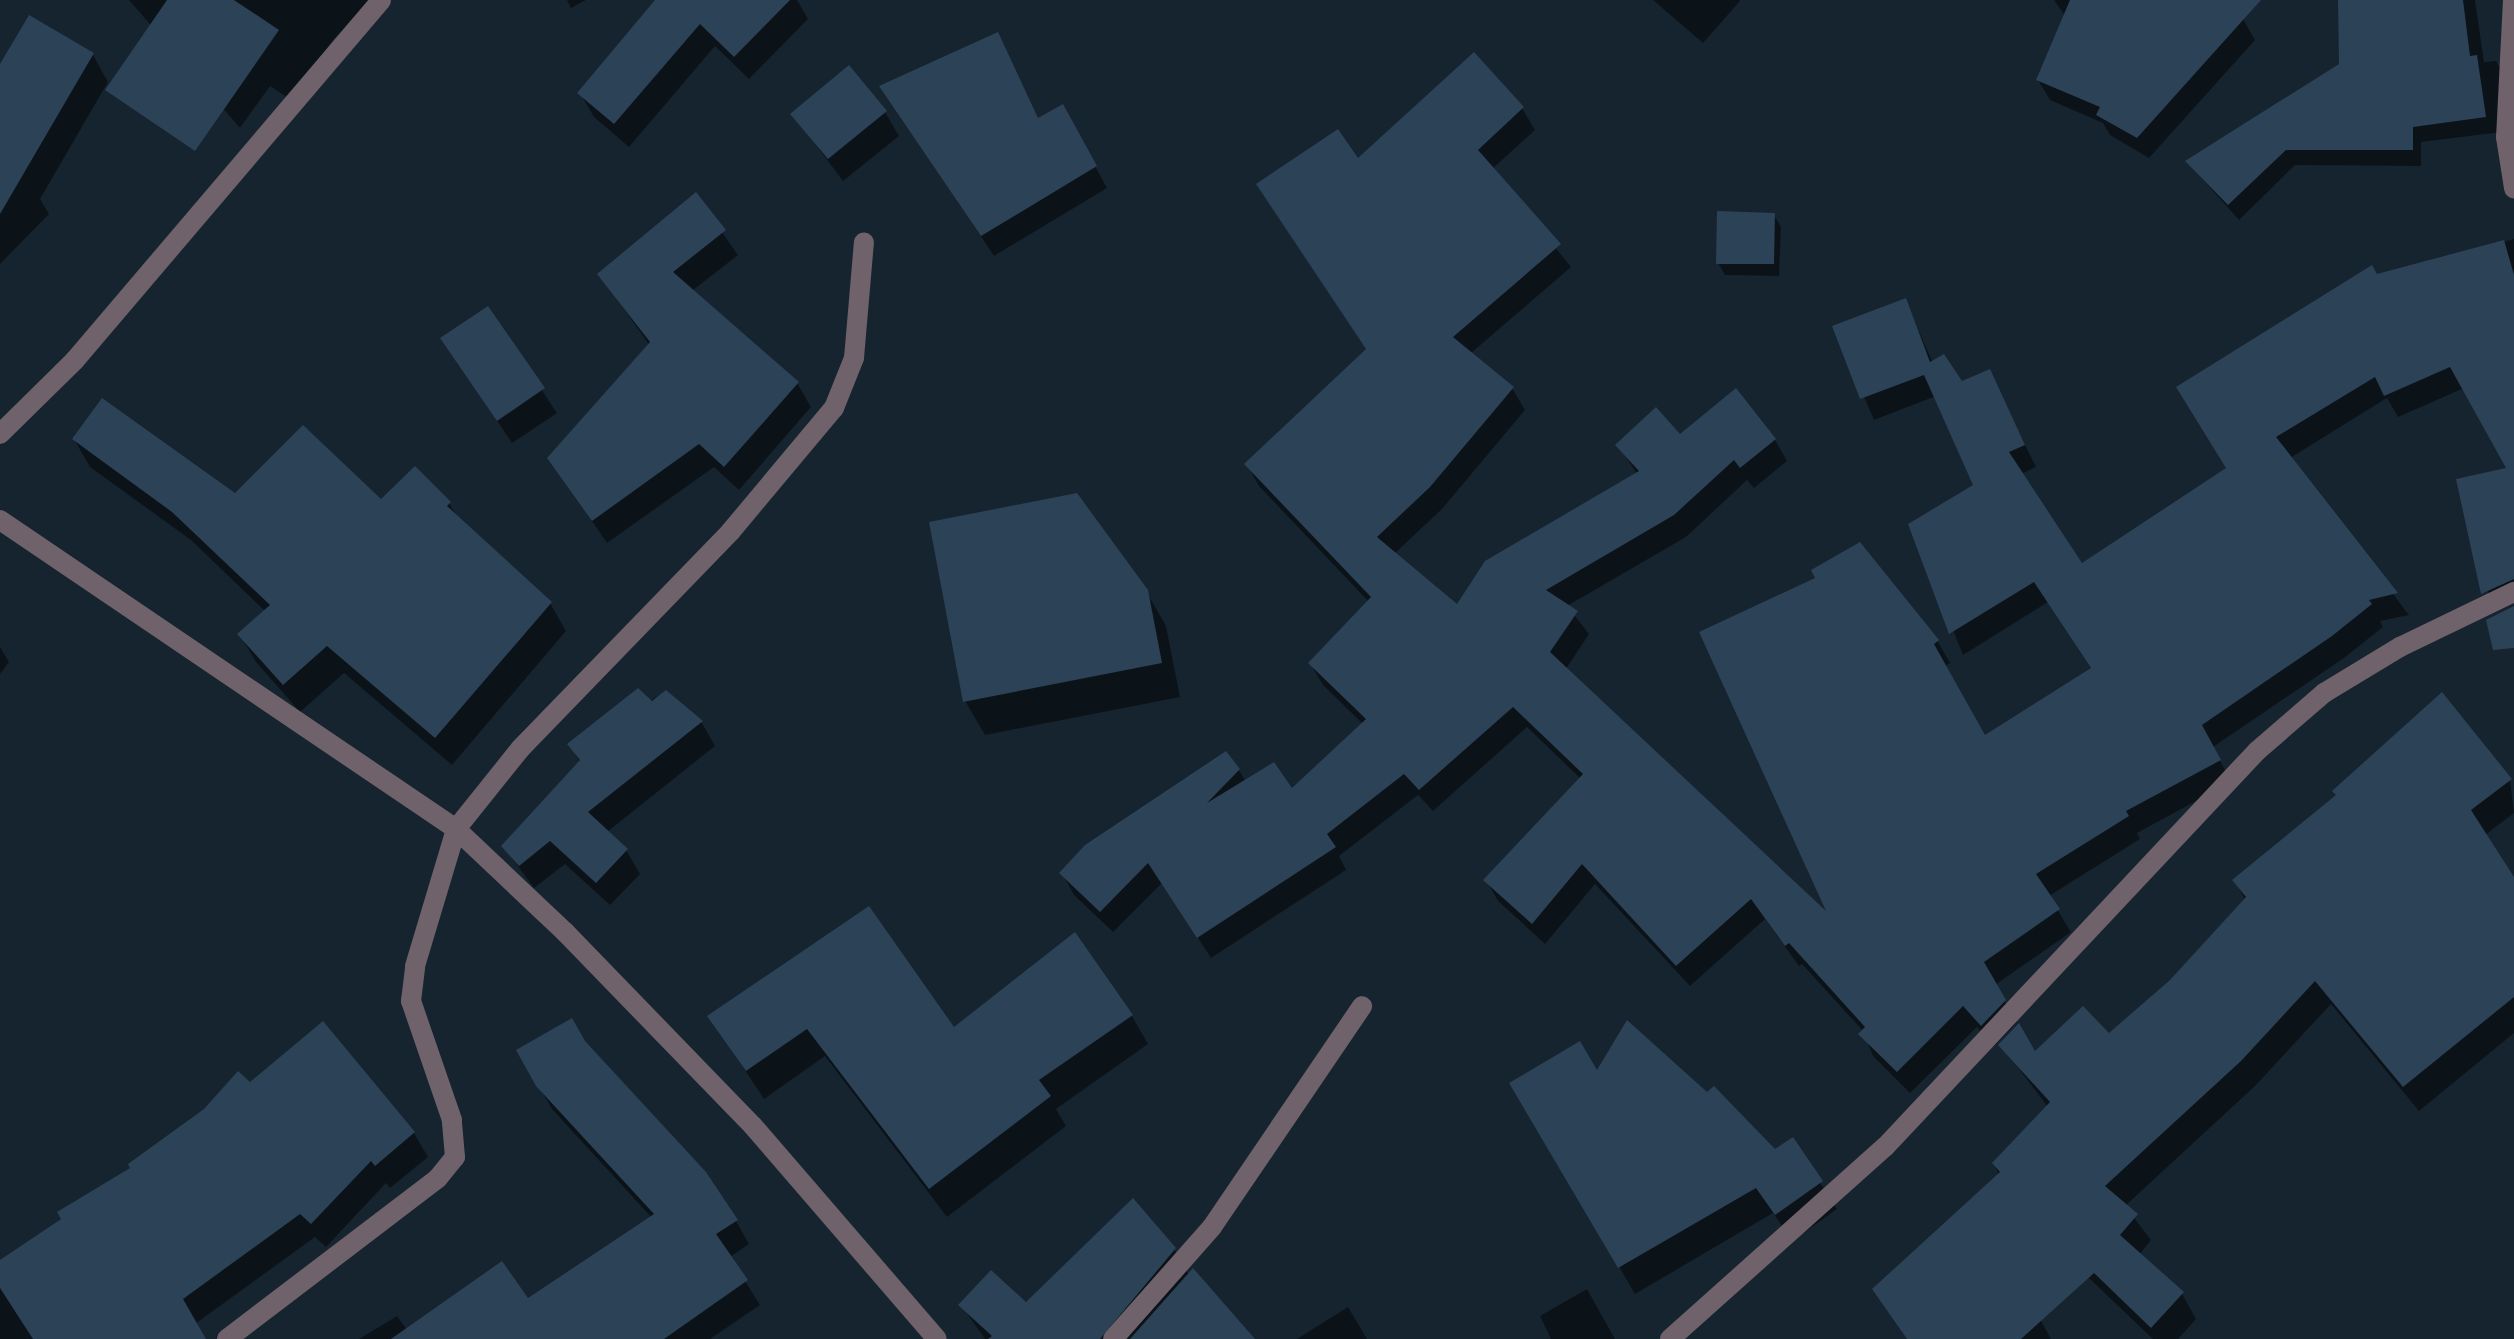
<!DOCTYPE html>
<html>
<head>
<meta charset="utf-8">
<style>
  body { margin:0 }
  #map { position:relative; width:2514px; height:1339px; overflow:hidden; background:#162430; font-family:Barlow,sans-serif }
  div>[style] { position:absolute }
  .shadow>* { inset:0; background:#0007 }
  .building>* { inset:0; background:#2c4257 }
  .street>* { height:20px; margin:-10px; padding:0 10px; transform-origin:10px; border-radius:10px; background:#6f626a }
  span { translate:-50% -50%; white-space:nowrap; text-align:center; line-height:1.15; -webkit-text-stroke:6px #070c12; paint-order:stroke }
</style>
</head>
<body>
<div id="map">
  <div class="shadow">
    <div style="clip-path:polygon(129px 0,370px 0,332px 41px,291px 100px,270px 86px,240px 128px)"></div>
    <div style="clip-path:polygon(567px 0,586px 0,571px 8px)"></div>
    <div style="clip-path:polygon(657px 0,797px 0,808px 19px,749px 79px,715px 46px,629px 147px,594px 117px,580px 93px)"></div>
    <div style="clip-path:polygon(1653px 0,1740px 0,1740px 1px,1703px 43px)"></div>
    <div style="clip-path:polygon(2054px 0,2221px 0,2243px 19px,2255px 40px,2149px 158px,2110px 135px,2103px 123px,2050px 100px,2038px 80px,2065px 16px)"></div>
    <div style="clip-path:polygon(2340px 0,2475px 0,2484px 62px,2496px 61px,2505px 77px,2502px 132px,2421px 142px,2421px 166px,2295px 165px,2239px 220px,2187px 162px,2341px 65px)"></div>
    <div style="clip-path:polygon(93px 55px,108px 82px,40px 199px,49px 214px,0 264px,0 68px)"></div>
    <div style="clip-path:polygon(882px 87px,1039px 119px,1062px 106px,1107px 188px,994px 256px)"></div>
    <div style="clip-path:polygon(1522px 108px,1535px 130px,1492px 169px,1571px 267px,1470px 354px,1512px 388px,1525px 410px,1442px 509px,1394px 554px,1457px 606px,1637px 474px,1618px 445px,1680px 436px,1775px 440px,1787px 461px,1754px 488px,1747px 480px,1686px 537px,1567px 606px,1589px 634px,1566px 669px,1831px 919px,1818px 579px,1860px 545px,1938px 642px,1950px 663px,1945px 666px,1984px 737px,2092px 670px,2048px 602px,1963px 655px,1910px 525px,1976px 486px,1936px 396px,1874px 420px,1834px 327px,1905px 300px,1933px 363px,1962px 384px,1989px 371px,2036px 467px,2021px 474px,2081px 565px,2228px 469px,2377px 276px,2514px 239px,2514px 592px,2491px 597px,2479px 576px,2509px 470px,2464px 388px,2398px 417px,2387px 398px,2290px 458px,2409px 615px,2380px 621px,2383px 627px,2344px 658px,2213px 747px,2231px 782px,2137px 833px,2140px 839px,2049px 896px,2071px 932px,1995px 985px,2017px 1022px,1994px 1046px,1977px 1027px,1910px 1093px,1873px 1056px,1863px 1031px,1802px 964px,1799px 966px,1765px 919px,1690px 986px,1595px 884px,1545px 944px,1498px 901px,1486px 880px,1581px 779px,1527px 727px,1433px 811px,1418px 795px,1339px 856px,1346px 870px,1211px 958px,1162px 883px,1113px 932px,1074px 895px,1062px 873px,1239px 770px,1246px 782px,1292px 791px,1363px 724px,1323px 685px,1310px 663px,1369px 602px,1259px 486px,1247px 465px,1368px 351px,1357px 161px)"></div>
    <div style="clip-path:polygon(885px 112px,899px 136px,843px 181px,793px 114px)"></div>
    <div style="clip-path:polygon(696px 195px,738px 255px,692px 291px,797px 383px,811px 407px,739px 490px,714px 467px,607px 543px,549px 458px,650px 346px,600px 275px)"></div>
    <div style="clip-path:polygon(1774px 215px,1781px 227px,1779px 276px,1725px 275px,1718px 263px)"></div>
    <div style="clip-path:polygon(487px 308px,557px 413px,512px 443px,442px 339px)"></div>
    <div style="clip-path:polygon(74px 439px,236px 496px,449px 503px,458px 519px,550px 603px,566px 631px,452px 765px,344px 673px,300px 712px,256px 662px,240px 635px,266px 612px,191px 540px,90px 467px)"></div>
    <div style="clip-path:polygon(1146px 591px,1166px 626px,1180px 697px,985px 735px,965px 701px)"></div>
    <div style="clip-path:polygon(0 647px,9px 662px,0 674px)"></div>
    <div style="clip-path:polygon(666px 692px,702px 723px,715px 746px,607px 832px,626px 850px,640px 874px,610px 905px,565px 864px,534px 888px,503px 846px,580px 762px,570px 744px)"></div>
    <div style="clip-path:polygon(2510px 780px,2514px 813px,2485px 835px,2514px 880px,2514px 1033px,2419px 1111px,2331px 1004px,2255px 1086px,2125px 1206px,2151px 1240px,2139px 1255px,2182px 1294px,2196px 1319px,2178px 1339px,2153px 1339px,2010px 1203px,1994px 1163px,2048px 1107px,2001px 1045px,2035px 1054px,2109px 1036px,2171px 982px,2246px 901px,2234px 880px)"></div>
    <div style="clip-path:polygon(1132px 1016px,1148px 1044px,1056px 1109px,1066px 1126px,947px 1217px,825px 1056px,764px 1099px,710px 1017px,954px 1030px)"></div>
    <div style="clip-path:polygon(585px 1044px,736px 1221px,749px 1244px,730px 1257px,760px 1305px,710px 1339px,359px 1339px,397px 1316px,407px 1330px,528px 1301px,652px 1218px,552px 1109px,518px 1050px)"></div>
    <div style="clip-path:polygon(1597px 1073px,1775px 1152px,1792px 1140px,1837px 1209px,1792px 1241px,1773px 1213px,1635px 1294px,1512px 1083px)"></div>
    <div style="clip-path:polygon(250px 1085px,414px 1133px,428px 1157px,390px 1188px,386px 1183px,326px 1247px,315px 1237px,195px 1324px,204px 1339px,0 1339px,0 1262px)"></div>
    <div style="clip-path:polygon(1174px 1249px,1189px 1275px,1252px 1339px,1067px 1339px)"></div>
    <div style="clip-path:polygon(1587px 1289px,1615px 1339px,1551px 1339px,1540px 1316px)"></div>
    <div style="clip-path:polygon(1874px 1289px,2041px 1321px,2051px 1339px,1907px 1339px)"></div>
    <div style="clip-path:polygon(961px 1305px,1060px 1339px,985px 1339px)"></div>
    <div style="clip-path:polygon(1348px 1307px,1367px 1339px,1297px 1339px)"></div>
  </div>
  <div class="building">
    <div style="clip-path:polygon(167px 0,234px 0,279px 30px,195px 151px,105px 90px)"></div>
    <div style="clip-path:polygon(655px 0,790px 0,734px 57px,700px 24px,614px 124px,577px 93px)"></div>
    <div style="clip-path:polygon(2070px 0,2261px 0,2137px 138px,2096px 115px,2100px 107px,2036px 80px)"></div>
    <div style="clip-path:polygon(2338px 0,2463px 0,2470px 56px,2477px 55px,2486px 117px,2413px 127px,2413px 150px,2286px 150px,2228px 205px,2185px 161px,2339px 64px)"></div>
    <div style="clip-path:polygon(29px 15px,94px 53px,0 214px,0 64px)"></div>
    <div style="clip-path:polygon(998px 32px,1038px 118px,1063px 104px,1097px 166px,981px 236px,879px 86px)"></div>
    <div style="clip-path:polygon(1474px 52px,1524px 107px,1478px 150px,1561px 244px,1453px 337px,1514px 387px,1430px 487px,1377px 537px,1457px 604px,1485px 561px,1639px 471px,1615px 445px,1656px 407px,1680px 434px,1736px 388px,1776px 439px,1740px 468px,1734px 460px,1674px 515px,1546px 590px,1578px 611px,1550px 652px,1826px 911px,1699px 632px,1815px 578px,1811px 570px,1860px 542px,1939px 640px,1934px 644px,1985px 735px,2091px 668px,2034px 582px,1949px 634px,1908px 524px,1973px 485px,1924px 375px,1860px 399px,1832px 326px,1906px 298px,1930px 362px,1944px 354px,1962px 381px,1990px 369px,2025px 445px,2009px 452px,2082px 563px,2226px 468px,2176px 387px,2372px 265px,2377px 274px,2504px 240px,2514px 275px,2514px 579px,2481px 594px,2456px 479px,2506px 468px,2450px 367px,2384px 396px,2375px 377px,2276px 437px,2398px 593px,2369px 600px,2372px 604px,2332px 636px,2202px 725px,2221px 760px,2126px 811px,2129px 816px,2036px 874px,2060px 909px,1984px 962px,2006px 1000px,1981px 1026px,1963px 1006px,1897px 1072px,1858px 1034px,1865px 1027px,1789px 943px,1785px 946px,1751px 899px,1676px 966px,1582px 864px,1532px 924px,1483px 880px,1583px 774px,1513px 707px,1419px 790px,1404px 774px,1327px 834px,1336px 847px,1197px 938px,1148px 863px,1100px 912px,1059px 873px,1085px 845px,1226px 751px,1240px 769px,1207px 803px,1274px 762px,1292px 788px,1366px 719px,1308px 663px,1371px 597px,1244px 464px,1366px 349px,1256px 184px,1338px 129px,1358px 158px)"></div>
    <div style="clip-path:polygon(849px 65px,887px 111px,828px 159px,790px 114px)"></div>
    <div style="clip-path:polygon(696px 192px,726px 230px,673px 272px,799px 382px,724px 467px,699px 444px,592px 521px,547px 458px,650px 342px,597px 274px)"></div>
    <div style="clip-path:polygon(1717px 211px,1775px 213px,1774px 264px,1716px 264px)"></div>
    <div style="clip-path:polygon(488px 306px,545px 388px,497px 421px,440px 338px)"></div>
    <div style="clip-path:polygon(102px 398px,235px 493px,303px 425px,381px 499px,415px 466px,451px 502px,447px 506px,552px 602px,435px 738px,327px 646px,283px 685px,237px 634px,270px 605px,172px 512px,72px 439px)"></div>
    <div style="clip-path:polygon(1077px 493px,1148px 590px,1162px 663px,963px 702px,929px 522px)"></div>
    <div style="clip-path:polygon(2514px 606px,2514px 648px,2493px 650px,2486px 620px)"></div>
    <div style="clip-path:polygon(638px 688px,652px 701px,666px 690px,703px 721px,588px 812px,628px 849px,596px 883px,550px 841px,519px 866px,501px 846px,580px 760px,567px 744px)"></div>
    <div style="clip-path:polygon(2442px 692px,2512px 779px,2471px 810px,2514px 877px,2514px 997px,2403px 1087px,2315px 981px,2241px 1061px,2105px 1186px,2138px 1214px,2120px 1235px,2184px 1292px,2151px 1328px,2094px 1273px,2021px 1339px,1907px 1339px,1872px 1289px,2000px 1172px,1992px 1163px,2050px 1102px,1998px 1045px,2019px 1023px,2035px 1051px,2083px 1006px,2109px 1033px,2170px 980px,2246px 897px,2232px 880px,2336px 795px,2332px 791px)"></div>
    <div style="clip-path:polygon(869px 906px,954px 1027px,1075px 932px,1133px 1015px,1039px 1080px,1051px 1096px,929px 1189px,807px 1029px,746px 1071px,707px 1016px)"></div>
    <div style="clip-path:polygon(572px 1018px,585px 1041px,706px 1172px,738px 1220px,716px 1234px,748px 1280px,664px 1339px,391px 1339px,502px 1261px,528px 1298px,654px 1214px,536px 1086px,516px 1050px)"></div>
    <div style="clip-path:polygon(1627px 1020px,1707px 1092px,1714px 1086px,1775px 1149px,1793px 1137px,1823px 1181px,1775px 1215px,1756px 1188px,1618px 1268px,1509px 1083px,1580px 1041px,1597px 1070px)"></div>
    <div style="clip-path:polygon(323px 1021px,415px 1132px,375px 1166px,371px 1161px,311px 1224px,300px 1214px,183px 1299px,206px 1339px,33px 1339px,0 1288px,0 1260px,61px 1219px,57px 1212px,130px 1168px,128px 1164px,204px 1109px,238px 1071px,250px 1082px)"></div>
    <div style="clip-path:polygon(1133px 1198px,1176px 1248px,1100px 1339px,988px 1339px,992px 1336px,958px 1305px,991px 1270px,1026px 1302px)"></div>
    <div style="clip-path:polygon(1193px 1268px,1255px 1339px,1130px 1339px)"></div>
  </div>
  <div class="street">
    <div style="left:2513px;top:0;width:137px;rotate:92.9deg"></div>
    <div style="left:2506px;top:137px;width:52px;rotate:81.1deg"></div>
    <div style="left:0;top:434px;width:105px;rotate:-44.6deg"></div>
    <div style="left:75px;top:360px;width:472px;rotate:-49.6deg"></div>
    <div style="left:0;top:520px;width:551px;rotate:34.12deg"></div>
    <div style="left:456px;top:829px;width:150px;rotate:43.4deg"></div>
    <div style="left:565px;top:932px;width:270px;rotate:45.9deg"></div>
    <div style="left:753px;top:1126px;width:281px;rotate:49.2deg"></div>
    <div style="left:227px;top:1339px;width:265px;rotate:-37.3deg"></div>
    <div style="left:438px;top:1178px;width:27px;rotate:-51deg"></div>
    <div style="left:455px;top:1157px;width:37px;rotate:-95deg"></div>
    <div style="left:452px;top:1120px;width:126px;rotate:-109deg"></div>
    <div style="left:411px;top:1001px;width:35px;rotate:-83deg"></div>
    <div style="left:415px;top:966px;width:143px;rotate:-73.3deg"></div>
    <div style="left:456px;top:829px;width:102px;rotate:-51.3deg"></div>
    <div style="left:520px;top:749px;width:303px;rotate:-45.9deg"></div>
    <div style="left:731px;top:531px;width:160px;rotate:-50.1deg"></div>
    <div style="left:834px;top:408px;width:54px;rotate:-68.2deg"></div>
    <div style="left:854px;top:358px;width:116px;rotate:-85.1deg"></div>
    <div style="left:1113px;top:1339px;width:149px;rotate:-48.5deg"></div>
    <div style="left:1212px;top:1227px;width:267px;rotate:-55.8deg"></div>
    <div style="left:1670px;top:1339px;width:288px;rotate:-41.8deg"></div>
    <div style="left:1885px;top:1147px;width:543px;rotate:-46.79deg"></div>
    <div style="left:2257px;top:751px;width:89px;rotate:-40.9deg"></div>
    <div style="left:2324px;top:693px;width:89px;rotate:-31.2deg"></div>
    <div style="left:2400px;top:647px;width:127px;rotate:-25.8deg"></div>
  </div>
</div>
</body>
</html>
